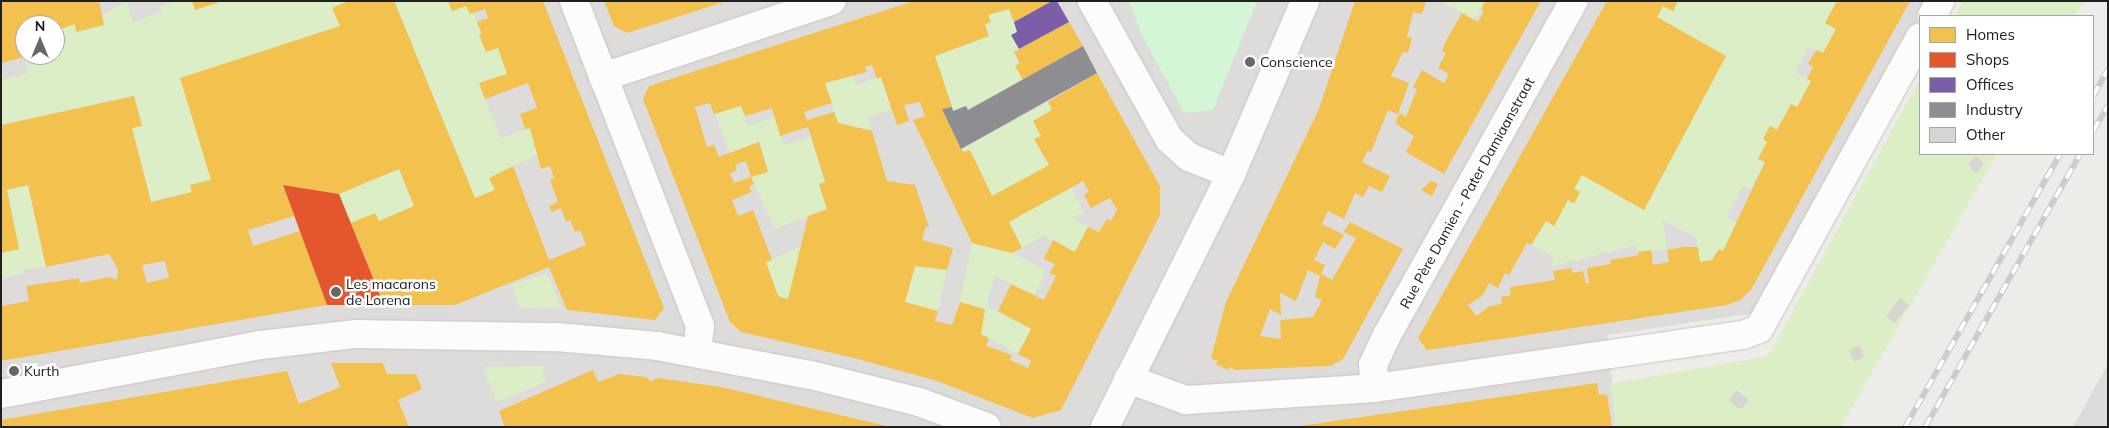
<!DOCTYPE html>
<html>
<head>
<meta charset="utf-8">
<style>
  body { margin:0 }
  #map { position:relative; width:2109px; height:428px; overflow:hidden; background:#eeece9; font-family:Mulish,sans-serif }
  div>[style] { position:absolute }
  .residential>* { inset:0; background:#dddcda }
  .religious>* { inset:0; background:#dcdcda }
  .grass>* { inset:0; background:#dbeec5 }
  .park>* { inset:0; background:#d5f6d5 }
  .homes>* { inset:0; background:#f2c14e }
  .shops>* { inset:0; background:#e4572e }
  .offices>* { inset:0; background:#7b5ea7 }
  .industry>* { inset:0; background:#8d8d92 }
  .building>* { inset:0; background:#d7d4d1 }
  .roads { filter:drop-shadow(0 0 1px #c7c6c5) drop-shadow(0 0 1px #c7c6c5) }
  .minor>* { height:28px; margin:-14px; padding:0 14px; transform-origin:14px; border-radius:14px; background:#fcfcfc }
  .rail>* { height:5.5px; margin-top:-2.75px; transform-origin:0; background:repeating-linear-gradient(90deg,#fff 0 11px,#cbcbca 0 22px); box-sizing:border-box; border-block:1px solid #cbcbca }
  .dots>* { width:14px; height:14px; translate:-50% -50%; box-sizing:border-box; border:2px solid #fff; border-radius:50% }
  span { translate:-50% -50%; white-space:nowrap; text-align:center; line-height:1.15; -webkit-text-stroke:5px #fff; paint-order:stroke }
  .poi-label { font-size:14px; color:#202020 }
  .left { translate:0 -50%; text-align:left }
  .street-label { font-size:14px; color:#202020 }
  .frame { position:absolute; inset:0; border:2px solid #202020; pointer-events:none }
  .legend { position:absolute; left:1919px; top:15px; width:175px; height:140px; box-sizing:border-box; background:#fff; border:1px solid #a6a6a6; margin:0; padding:6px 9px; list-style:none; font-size:15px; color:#202020 }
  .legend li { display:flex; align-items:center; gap:10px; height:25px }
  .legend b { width:25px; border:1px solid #a6a6a6 }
  .north { position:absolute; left:15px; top:15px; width:50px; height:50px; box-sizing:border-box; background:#fff; border:1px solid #a6a6a6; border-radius:50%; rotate:0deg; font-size:14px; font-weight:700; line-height:20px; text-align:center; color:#202020 }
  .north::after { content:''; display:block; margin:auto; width:18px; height:22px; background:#686766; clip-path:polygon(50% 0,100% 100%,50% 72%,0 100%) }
</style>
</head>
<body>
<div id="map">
  <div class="residential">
    <div style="clip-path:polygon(evenodd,1px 1px,1928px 1px,1755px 313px,1608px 335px,1616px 427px,1px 427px,1px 1px,25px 25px,55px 25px,55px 55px,25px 55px,25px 25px)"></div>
    <div style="clip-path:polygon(2108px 364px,2108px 427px,2073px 427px)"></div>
  </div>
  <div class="religious">
    <div style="clip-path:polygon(912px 122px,966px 236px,931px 227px,917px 184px,889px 180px,876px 133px)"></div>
    <div style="clip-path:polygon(479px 366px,504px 427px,414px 427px,405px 403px,429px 390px,421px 368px)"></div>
  </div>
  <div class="grass">
    <div style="clip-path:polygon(176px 1px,192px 1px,195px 10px,221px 1px,349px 1px,332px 8px,340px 26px,211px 180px,191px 185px,192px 192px,151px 202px,132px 128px,142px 126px,134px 96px,1px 125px,1px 80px,28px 73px,21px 41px,25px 40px,25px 55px,55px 55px,55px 31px,75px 24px,77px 32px,104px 25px,103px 14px,127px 2px,133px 22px,161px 12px,160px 6px)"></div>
    <div style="clip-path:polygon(394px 1px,448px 1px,452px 11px,466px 6px,470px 14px,474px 13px,486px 52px,498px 48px,507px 74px,480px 83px,485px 99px,501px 138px,530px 128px,539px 154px,490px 178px,495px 190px,475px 198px)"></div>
    <div style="clip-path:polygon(1441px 1px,1485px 1px,1474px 20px)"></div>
    <div style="clip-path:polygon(1678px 1px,1837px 1px,1825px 23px,1836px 29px,1823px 53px,1809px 47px,1795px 72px,1811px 81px,1797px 107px,1791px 104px,1777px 130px,1770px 126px,1763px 139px,1767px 142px,1758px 159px,1765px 162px,1750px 190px,1743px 186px,1727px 216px,1738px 222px,1723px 251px,1719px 249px,1712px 260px,1700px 262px,1696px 237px,1663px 220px,1667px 250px,1638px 252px,1637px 245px,1553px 266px,1552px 256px,1531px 245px,1546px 221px,1554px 225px,1568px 200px,1573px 203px,1580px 192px,1574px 189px,1582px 175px,1644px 210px,1726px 56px,1657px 17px,1663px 6px,1673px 11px)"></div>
    <div style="clip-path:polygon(1963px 1px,2084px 1px,2075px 16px,1955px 16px)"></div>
    <div style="clip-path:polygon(1009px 9px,1017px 32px,1011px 35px,1019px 49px,1014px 52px,1023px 80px,968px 110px,966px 106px,953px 111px,935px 56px,989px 36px,985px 24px,990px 22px,988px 15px)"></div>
    <div style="clip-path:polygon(852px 74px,856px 85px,881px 77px,891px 110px,867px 117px,872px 130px,838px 123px,825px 83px)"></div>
    <div style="clip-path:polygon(1920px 79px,1920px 154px,1997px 154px,1841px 427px,1616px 427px,1610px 384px,1768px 356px)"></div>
    <div style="clip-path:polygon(1048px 102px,1052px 110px,1033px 121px,1041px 136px,1035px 140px,1049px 165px,992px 196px,970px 150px,963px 152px,961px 149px)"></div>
    <div style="clip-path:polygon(741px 106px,748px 126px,775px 117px,784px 145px,811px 137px,825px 182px,819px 185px,827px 209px,775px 229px,751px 177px,768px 171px,759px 142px,730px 153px,715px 114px)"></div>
    <div style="clip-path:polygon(399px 169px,414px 206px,379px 221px,351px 223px,339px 194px)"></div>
    <div style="clip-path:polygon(28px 185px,46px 267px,23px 270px,24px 273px,1px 279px,1px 253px,19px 249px,7px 190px)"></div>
    <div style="clip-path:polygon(1071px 188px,1084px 212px,1073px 218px,1088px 227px,1075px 252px,1043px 236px,1022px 248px,1009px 222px)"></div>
    <div style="clip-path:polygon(972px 243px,1012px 253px,1046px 271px,1034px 296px,995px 276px,986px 306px,1031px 329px,1018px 354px,981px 334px,983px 324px,960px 302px)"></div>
    <div style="clip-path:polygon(801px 246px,788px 299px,778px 296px,766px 262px)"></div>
    <div style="clip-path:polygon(915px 266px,947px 270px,938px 311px,905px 302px)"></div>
    <div style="clip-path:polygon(547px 273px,562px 309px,519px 307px,512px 285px)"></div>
    <div style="clip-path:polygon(543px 366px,545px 382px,497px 402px,483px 367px)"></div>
  </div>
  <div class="park">
    <div style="clip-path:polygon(1257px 1px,1213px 110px,1184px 113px,1143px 37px,1129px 2px)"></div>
  </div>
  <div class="homes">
    <div style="clip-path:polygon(1px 1px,99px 1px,104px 25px,76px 32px,75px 24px,55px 31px,55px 25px,44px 25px,43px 19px,30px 22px,31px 25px,25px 25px,25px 40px,21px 41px,25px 57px,1px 63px)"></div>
    <div style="clip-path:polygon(192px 1px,220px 1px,220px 2px,195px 10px)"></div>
    <div style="clip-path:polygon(evenodd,349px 1px,394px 1px,475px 198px,495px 190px,489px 178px,513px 166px,549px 260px,586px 245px,580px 230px,575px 232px,570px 220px,566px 222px,561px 208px,552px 212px,549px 206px,558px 202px,550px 180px,554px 178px,550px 166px,541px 169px,530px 128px,525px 129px,520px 114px,537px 108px,528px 83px,485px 99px,479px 83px,507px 74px,498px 48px,486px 52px,479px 35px,482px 34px,477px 22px,488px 18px,485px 9px,470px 14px,466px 6px,452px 11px,448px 1px,543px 1px,664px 308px,655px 320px,567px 310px,549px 267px,455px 305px,384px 305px,351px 223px,375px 213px,379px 221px,414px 206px,399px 169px,339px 194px,283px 185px,294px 216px,248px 230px,253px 246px,300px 231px,327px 305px,1px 361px,1px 306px,29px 301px,26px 286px,79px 278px,80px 283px,109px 277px,117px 280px,118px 269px,109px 254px,46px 267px,28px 185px,7px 190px,19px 249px,1px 253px,1px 125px,134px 96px,142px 126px,132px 128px,151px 202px,192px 192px,190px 185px,211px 180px,180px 78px,340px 26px,332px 8px,349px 1px,165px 261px,169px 278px,147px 283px,142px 265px,165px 261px)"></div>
    <div style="clip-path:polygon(604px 1px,724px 1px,724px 2px,627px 33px,614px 26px)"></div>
    <div style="clip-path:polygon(evenodd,914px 1px,1052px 1px,1014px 22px,1009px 9px,988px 15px,991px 22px,985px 24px,989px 36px,935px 56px,952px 107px,942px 109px,963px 152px,970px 150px,992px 196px,1049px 165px,1034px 139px,1041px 136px,1033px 121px,1052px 110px,1048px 102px,1097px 73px,1160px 186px,1160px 215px,1061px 410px,1033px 418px,937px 381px,854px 358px,741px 332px,730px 322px,643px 99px,649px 86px,914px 1px,872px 65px,877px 79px,881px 77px,897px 125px,909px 121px,904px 105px,920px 102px,925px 116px,913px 120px,972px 243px,1012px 253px,1022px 248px,1009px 222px,1083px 181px,1089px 192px,1084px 195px,1091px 208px,1110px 198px,1117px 210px,1111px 221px,1107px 219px,1099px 232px,1088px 227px,1075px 252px,1053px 240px,1044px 259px,1055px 264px,1050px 273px,1056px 276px,1044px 300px,1011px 284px,998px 311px,1031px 329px,1018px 354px,1031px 361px,1028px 368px,1010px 360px,1012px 355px,986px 346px,989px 338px,981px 334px,985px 309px,960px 302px,952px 325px,935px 321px,938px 311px,905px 302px,915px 266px,947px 270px,953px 248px,922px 240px,926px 226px,929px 227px,915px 185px,887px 181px,872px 131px,838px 123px,834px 112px,807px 120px,804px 112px,832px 103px,825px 83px,867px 72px,865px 67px,872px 65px,914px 1px,710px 103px,714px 114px,741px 106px,745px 116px,772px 108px,780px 136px,808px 127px,825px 182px,819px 184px,827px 209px,808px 216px,788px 299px,778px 296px,766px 262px,772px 260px,753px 210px,738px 216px,732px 200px,752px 192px,749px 186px,754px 184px,751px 177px,768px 172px,759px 142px,719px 157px,714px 145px,707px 147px,695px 107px,710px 103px,914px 1px,746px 161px,751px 177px,734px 183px,730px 173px,737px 170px,735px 165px,746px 161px)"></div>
    <div style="clip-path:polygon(evenodd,1355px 1px,1426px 1px,1422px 14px,1413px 12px,1407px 37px,1412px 38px,1408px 53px,1403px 52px,1391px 76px,1409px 83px,1398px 114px,1388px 110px,1371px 152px,1368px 150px,1362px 162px,1390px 176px,1382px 192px,1369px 186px,1363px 197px,1355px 193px,1344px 219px,1328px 211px,1322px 224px,1344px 235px,1335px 249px,1323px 242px,1314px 260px,1325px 265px,1321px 274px,1332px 280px,1356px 238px,1344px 232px,1350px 222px,1403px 249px,1343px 359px,1330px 366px,1235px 370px,1230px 367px,1228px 370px,1216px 364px,1218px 361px,1211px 358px,1226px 302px,1319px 109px,1355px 1px,1308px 270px,1320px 276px,1315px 297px,1322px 300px,1313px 317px,1280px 320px,1281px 339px,1260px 336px,1270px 309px,1281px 315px,1280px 293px,1296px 301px,1308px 270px)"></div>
    <div style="clip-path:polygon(1485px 1px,1541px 1px,1444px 174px,1406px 152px,1414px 136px,1395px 123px,1400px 113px,1406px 117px,1417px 89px,1413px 87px,1422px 70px,1444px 83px,1449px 74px,1438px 68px,1446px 53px,1442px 51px,1447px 39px,1462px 13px,1478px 22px,1484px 11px,1481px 9px)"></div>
    <div style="clip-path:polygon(1607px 1px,1678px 1px,1673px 11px,1663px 6px,1657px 17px,1726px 56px,1644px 210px,1582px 175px,1574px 189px,1580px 192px,1574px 204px,1568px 200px,1554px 226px,1546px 221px,1531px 245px,1527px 243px,1509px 275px,1505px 273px,1498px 288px,1489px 283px,1483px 295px,1468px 305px,1476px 316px,1490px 306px,1502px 304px,1501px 297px,1511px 295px,1510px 287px,1555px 280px,1553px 271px,1572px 268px,1572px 273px,1583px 271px,1586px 284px,1589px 283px,1587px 268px,1611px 264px,1610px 260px,1639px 255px,1638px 252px,1651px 250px,1653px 265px,1669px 262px,1667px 250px,1684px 247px,1698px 247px,1700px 262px,1712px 260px,1719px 249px,1723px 251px,1765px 162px,1758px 159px,1767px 142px,1763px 139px,1770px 126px,1777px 130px,1791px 104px,1797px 107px,1811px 81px,1807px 79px,1813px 67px,1808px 64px,1816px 50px,1823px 53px,1836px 29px,1825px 23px,1837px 1px,1910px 1px,1751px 290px,1740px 300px,1727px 305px,1427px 350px,1418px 338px)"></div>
    <div style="clip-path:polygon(1069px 22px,1083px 46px,1023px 80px,1015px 66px,1020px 63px,1014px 52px)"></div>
    <div style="clip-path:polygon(1431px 181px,1438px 184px,1432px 196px,1421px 190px)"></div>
    <div style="clip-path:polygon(331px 363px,383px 363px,387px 374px,416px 374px,422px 389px,398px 400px,409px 427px,1px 427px,1px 420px,287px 371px,299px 404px,340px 387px)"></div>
    <div style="clip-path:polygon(593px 370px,598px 382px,619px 374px,647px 377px,650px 382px,658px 378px,721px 387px,891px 427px,505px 427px,499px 411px)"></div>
    <div style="clip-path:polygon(1597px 383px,1599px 395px,1607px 394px,1612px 427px,1293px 427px)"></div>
  </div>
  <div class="shops">
    <div style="clip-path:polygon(283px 185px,339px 194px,384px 305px,327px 305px)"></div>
  </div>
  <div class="offices">
    <div style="clip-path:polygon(1052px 1px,1057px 1px,1069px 22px,1019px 49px,1011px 35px,1017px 32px,1014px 22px)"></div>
  </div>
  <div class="industry">
    <div style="clip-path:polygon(1083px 46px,1097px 73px,961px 149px,942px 109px,952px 107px,953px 111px,966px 106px,968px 110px)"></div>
  </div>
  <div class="building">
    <div style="clip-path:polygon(1976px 156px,1984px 164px,1976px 173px,1968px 165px)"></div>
    <div style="clip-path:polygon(1900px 298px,1909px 305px,1895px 323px,1886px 316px)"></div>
    <div style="clip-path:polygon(1859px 345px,1864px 357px,1854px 362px,1849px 351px)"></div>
    <div style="clip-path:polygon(1737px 390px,1749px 400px,1740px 410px,1729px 400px)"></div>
  </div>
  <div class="roads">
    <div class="minor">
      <div style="left:574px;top:1px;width:349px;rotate:68.8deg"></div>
      <div style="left:700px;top:326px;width:26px;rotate:97deg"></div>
      <div style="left:1092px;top:1px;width:158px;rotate:60.8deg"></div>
      <div style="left:1169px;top:139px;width:27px;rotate:42deg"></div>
      <div style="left:1189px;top:157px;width:45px;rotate:22deg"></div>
      <div style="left:1932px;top:16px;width:17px;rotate:-62deg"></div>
      <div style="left:603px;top:77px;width:241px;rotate:-18.4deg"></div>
      <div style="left:1128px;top:379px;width:62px;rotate:19.9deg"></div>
      <div style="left:1186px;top:400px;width:189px;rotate:-3.6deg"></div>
      <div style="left:1375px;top:388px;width:372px;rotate:-8.2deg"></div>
      <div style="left:1743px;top:335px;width:17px;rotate:-21deg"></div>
      <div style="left:1759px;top:329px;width:333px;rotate:-61.1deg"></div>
      <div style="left:1375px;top:388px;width:23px;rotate:-95deg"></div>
      <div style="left:1373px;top:365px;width:33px;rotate:-65deg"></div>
      <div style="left:1387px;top:335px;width:383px;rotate:-60.8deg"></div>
      <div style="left:1px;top:394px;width:265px;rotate:-10.7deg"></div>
      <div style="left:261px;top:345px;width:96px;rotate:-6.6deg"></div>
      <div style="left:356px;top:334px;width:201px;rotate:0.9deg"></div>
      <div style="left:557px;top:337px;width:100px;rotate:5.1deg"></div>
      <div style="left:657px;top:346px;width:157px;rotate:10.7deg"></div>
      <div style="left:811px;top:375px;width:111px;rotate:14deg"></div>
      <div style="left:919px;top:402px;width:72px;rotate:20.2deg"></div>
      <div style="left:1105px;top:427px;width:283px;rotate:-63.5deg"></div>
      <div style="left:1231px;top:174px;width:188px;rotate:-66.8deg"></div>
    </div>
  </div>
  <div class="rail">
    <div style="left:2093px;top:96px;width:31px;rotate:-61deg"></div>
    <div style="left:2093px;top:131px;width:30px;rotate:-60deg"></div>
    <div style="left:1905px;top:427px;width:314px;rotate:-60.4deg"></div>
    <div style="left:1925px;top:427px;width:314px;rotate:-60.4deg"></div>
  </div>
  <div class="dots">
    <div style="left:1250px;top:62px;background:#686766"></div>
    <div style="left:336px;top:292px;background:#686766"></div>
    <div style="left:14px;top:371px;background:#686766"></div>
  </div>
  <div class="poi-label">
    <span class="left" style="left:1260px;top:62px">Conscience</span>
    <span class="left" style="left:346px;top:292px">Les macarons<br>de Lorena</span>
    <span class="left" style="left:24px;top:371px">Kurth</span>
  </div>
  <div class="street-label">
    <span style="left:1467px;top:193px;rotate:-61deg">Rue Père Damien - Pater Damiaanstraat</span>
  </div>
  <div class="frame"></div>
  <ul class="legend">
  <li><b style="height:14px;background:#f2c14e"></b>Homes</li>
  <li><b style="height:14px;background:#e4572e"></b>Shops</li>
  <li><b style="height:14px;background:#7b5ea7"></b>Offices</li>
  <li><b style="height:14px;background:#8d8d92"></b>Industry</li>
  <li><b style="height:14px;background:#d7d4d1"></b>Other</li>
  </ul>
  <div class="north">N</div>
</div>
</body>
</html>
